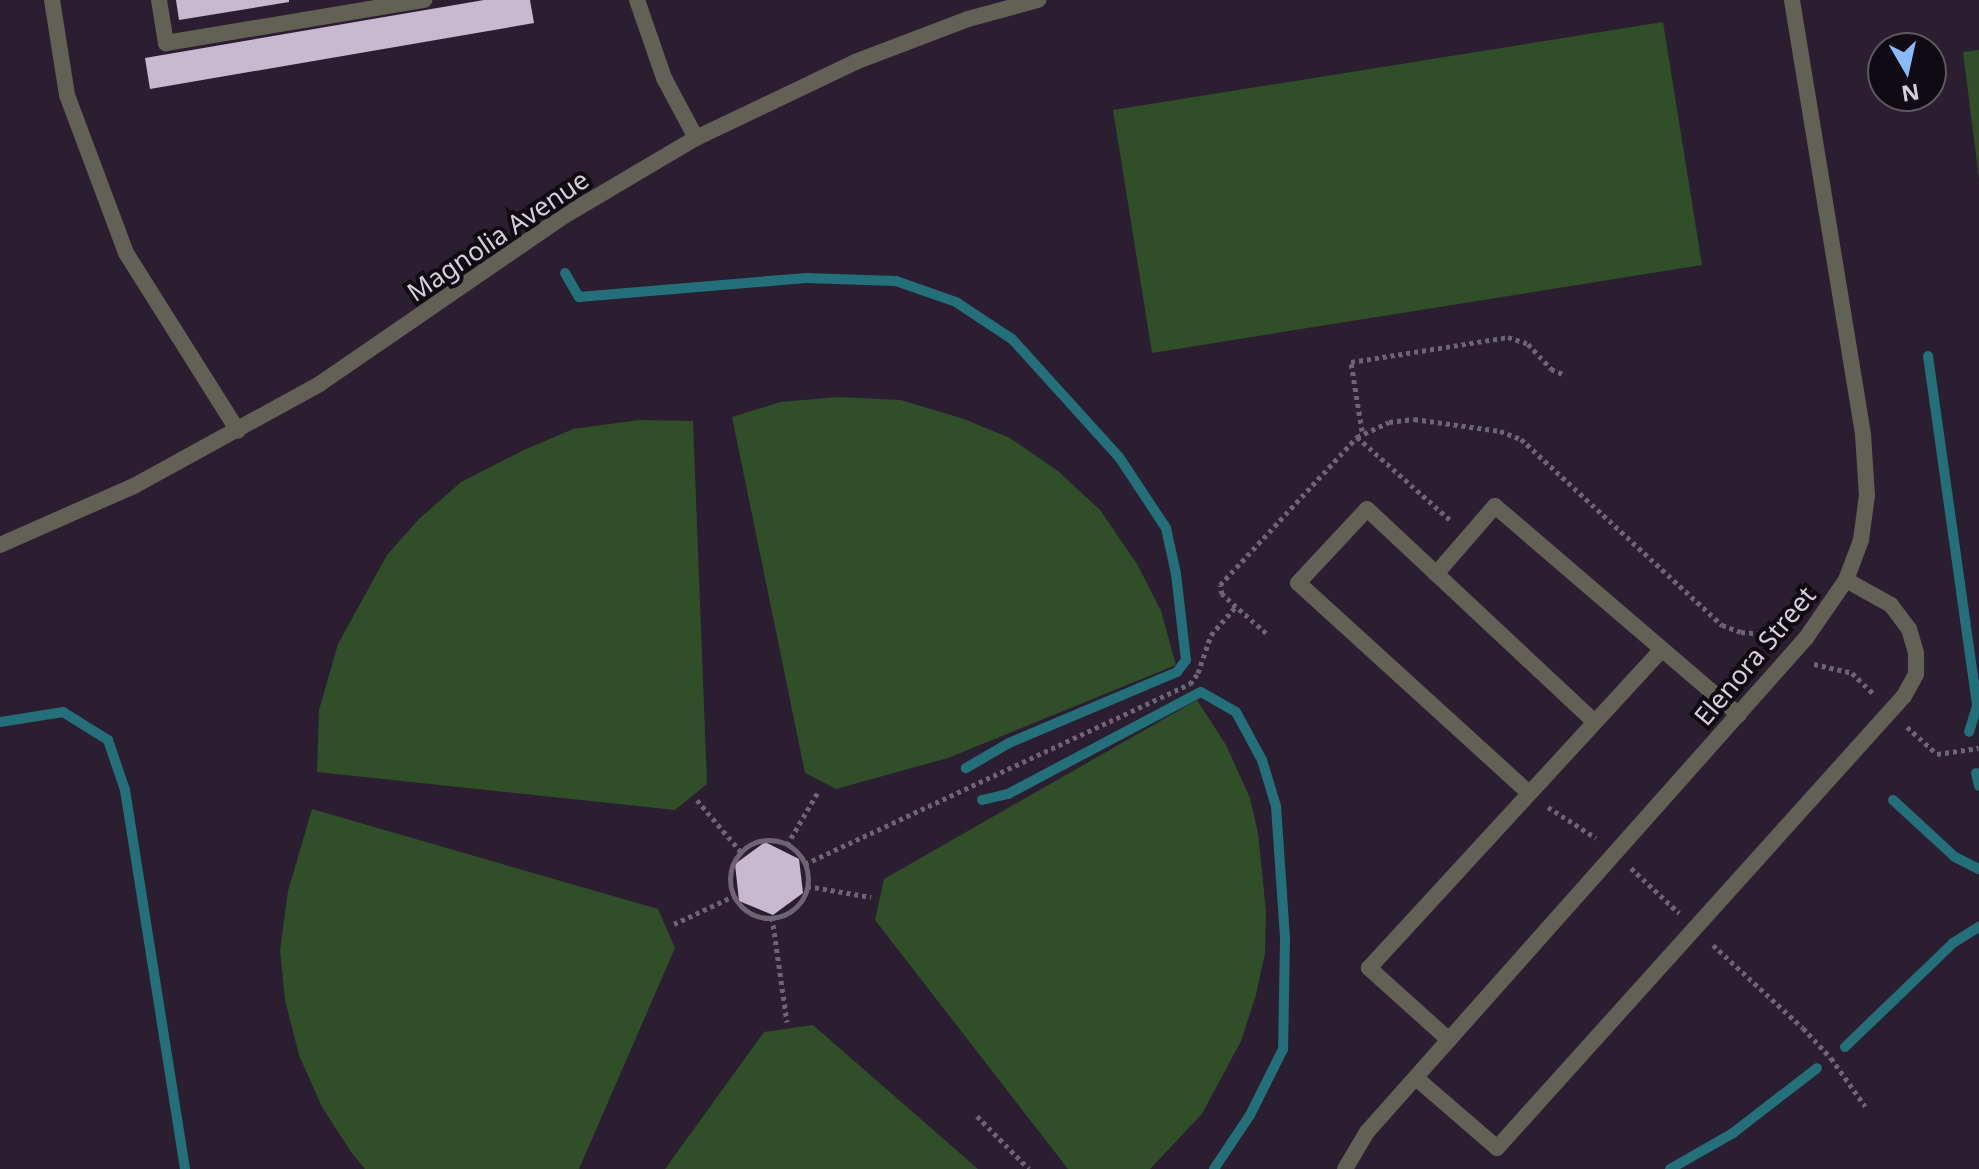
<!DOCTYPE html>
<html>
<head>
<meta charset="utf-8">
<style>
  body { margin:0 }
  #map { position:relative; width:1979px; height:1169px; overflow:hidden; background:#2a1e30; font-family:"Noto Sans",sans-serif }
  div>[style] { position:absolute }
  .green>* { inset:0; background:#304e28 }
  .stream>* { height:10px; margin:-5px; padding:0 5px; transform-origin:5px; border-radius:5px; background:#236f7a }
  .building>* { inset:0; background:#c9b9d0 }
  .path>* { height:5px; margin-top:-2.5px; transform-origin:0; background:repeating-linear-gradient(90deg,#6f6474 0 4px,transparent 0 8px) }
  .path>.ring { margin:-2.5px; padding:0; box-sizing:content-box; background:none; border:5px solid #6f6474; border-radius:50% }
  .service>* { height:16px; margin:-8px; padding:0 8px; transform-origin:8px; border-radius:8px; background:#636056 }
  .minor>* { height:16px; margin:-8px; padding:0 8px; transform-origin:8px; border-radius:8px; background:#636056 }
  span { translate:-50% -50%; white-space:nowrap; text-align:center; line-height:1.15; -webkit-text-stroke:8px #100a12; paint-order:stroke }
  .street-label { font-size:26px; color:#d6ceda }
  .north { position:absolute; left:1867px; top:32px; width:80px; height:80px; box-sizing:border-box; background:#100a12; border:2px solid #5f5862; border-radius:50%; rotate:171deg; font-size:22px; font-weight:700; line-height:32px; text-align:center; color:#d6ceda }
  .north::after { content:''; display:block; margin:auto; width:28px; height:36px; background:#88bafc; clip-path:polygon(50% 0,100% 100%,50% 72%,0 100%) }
</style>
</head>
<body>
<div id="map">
  <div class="green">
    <div style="clip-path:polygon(1663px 22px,1702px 265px,1152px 353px,1113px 110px)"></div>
    <div style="clip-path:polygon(1979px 50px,1979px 179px,1963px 52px)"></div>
    <div style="clip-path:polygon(838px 397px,901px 400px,964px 419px,1010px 438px,1058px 471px,1100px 510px,1137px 564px,1161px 611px,1176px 665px,948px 758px,836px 789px,805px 773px,732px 417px,780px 402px)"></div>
    <div style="clip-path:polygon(639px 420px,693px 421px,707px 784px,675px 810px,317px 772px,319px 710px,338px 644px,387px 555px,419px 519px,461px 482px,524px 450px,573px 429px)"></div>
    <div style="clip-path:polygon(1197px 700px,1226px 745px,1250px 798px,1258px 833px,1266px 911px,1265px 953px,1256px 995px,1241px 1041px,1202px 1114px,1150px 1169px,1068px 1169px,875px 920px,884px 879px)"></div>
    <div style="clip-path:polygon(312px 809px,658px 909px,675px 948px,579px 1169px,365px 1169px,351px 1152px,322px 1107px,299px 1055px,285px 1000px,280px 950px,288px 891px)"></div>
    <div style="clip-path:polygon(813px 1025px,978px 1169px,665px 1169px,764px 1032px)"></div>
  </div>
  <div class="stream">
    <div style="left:565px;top:273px;width:28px;rotate:60deg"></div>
    <div style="left:579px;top:297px;width:228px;rotate:-4.8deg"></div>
    <div style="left:806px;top:278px;width:90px;rotate:1.9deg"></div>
    <div style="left:896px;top:281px;width:64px;rotate:19.3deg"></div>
    <div style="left:956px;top:302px;width:67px;rotate:33.5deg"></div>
    <div style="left:1012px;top:339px;width:159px;rotate:47.8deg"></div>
    <div style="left:1119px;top:457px;width:85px;rotate:56.5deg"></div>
    <div style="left:1166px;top:528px;width:47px;rotate:77.7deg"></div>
    <div style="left:1176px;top:574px;width:87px;rotate:83.4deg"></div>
    <div style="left:1186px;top:660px;width:15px;rotate:127deg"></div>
    <div style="left:1177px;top:672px;width:182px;rotate:157.1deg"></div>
    <div style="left:1009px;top:743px;width:50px;rotate:149.8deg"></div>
    <div style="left:1928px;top:356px;width:353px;rotate:82deg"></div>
    <div style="left:1977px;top:706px;width:27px;rotate:107deg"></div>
    <div style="left:0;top:722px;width:64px;rotate:-9deg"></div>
    <div style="left:63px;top:712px;width:53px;rotate:31.9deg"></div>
    <div style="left:108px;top:740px;width:53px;rotate:71.2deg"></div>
    <div style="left:125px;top:790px;width:384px;rotate:81deg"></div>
    <div style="left:1976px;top:773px;width:13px;rotate:77deg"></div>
    <div style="left:982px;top:800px;width:27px;rotate:-13deg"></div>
    <div style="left:1008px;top:794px;width:218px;rotate:-27.9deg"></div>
    <div style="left:1201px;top:692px;width:40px;rotate:29.7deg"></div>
    <div style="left:1236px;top:712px;width:55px;rotate:61.6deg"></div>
    <div style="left:1262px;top:760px;width:48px;rotate:73.1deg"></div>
    <div style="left:1276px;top:806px;width:133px;rotate:86.1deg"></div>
    <div style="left:1285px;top:939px;width:110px;rotate:91deg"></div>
    <div style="left:1283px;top:1049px;width:74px;rotate:116.6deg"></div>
    <div style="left:1250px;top:1115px;width:65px;rotate:123.7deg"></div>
    <div style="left:1893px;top:800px;width:84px;rotate:42.6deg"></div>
    <div style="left:1955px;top:857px;width:27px;rotate:27deg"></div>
    <div style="left:1845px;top:1047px;width:150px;rotate:-43.9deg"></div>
    <div style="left:1953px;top:943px;width:31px;rotate:-32deg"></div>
    <div style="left:1670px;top:1169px;width:73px;rotate:-29.7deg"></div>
    <div style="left:1733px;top:1133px;width:106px;rotate:-37.7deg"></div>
  </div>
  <div class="building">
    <div style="clip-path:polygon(176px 0,289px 0,289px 2px,179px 20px)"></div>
    <div style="clip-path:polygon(484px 0,530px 0,534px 23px,150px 89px,145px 58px)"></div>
    <div style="clip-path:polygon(765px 842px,799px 859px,803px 893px,773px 915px,739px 901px,735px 864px)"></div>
  </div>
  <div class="path">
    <div style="left:1362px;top:431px;width:70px;rotate:-99.1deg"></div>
    <div style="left:1351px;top:362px;width:159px;rotate:-9deg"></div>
    <div style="left:1508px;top:337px;width:21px;rotate:19deg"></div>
    <div style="left:1528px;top:344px;width:34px;rotate:47deg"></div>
    <div style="left:1551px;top:369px;width:13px;rotate:23deg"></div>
    <div style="left:1357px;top:437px;width:125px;rotate:41.7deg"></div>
    <div style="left:1266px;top:633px;width:59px;rotate:-138.4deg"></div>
    <div style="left:1222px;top:594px;width:9px;rotate:-103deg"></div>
    <div style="left:1220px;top:585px;width:202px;rotate:-47.2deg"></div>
    <div style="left:1357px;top:437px;width:35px;rotate:-25deg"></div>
    <div style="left:1389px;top:422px;width:25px;rotate:-7deg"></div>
    <div style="left:1414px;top:419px;width:87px;rotate:7.9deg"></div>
    <div style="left:1500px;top:431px;width:22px;rotate:21deg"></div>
    <div style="left:1521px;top:439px;width:274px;rotate:42.8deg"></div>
    <div style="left:1722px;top:625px;width:20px;rotate:20deg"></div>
    <div style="left:1741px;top:632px;width:24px;rotate:5deg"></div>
    <div style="left:1765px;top:634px;width:12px;rotate:31deg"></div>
    <div style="left:1814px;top:664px;width:39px;rotate:13deg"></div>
    <div style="left:1852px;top:673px;width:30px;rotate:44deg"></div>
    <div style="left:1907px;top:727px;width:40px;rotate:42deg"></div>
    <div style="left:1937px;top:754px;width:42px;rotate:-8.1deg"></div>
    <div style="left:697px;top:800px;width:68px;rotate:49.8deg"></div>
    <div style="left:1548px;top:807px;width:57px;rotate:32.9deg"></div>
    <div class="ring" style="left:730px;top:840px;width:73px;height:73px"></div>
    <div style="left:787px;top:845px;width:61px;rotate:-59.7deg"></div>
    <div style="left:805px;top:864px;width:425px;rotate:-25.1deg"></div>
    <div style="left:1190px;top:684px;width:14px;rotate:-54deg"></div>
    <div style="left:1198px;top:673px;width:40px;rotate:-71.1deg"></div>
    <div style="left:1211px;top:635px;width:38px;rotate:-49deg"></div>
    <div style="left:1631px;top:868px;width:66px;rotate:43.2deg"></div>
    <div style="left:807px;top:886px;width:65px;rotate:9.8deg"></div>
    <div style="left:772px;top:917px;width:106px;rotate:81.9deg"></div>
    <div style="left:674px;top:924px;width:66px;rotate:-25deg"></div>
    <div style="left:1713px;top:945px;width:122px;rotate:42.7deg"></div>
    <div style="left:1803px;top:1028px;width:41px;rotate:47deg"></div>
    <div style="left:1831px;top:1058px;width:59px;rotate:54.7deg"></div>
    <div style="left:977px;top:1116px;width:74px;rotate:45.5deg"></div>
  </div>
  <div class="service">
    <div style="left:159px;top:0;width:44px;rotate:80.8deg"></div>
    <div style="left:166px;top:43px;width:262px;rotate:-9.5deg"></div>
    <div style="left:1436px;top:574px;width:90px;rotate:-49.1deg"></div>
    <div style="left:1495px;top:506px;width:321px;rotate:40.6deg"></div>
    <div style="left:1529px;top:793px;width:312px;rotate:-137.7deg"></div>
    <div style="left:1298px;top:583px;width:101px;rotate:-47deg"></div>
    <div style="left:1367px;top:509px;width:312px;rotate:43.1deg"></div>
    <div style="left:1449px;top:1040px;width:108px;rotate:-138deg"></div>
    <div style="left:1369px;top:968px;width:433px;rotate:-47.4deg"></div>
    <div style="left:1416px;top:1078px;width:107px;rotate:40.8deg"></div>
    <div style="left:1497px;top:1148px;width:608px;rotate:-48deg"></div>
    <div style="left:1904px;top:696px;width:25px;rotate:-61deg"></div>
    <div style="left:1916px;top:674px;width:21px;rotate:-90deg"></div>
    <div style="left:1916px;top:653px;width:25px;rotate:-106deg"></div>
    <div style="left:1909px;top:629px;width:30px;rotate:-127deg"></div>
    <div style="left:1891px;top:605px;width:51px;rotate:-150.9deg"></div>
  </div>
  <div class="minor">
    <div style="left:52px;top:0;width:96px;rotate:81deg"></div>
    <div style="left:67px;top:95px;width:169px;rotate:69.5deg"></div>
    <div style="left:126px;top:253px;width:210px;rotate:57.8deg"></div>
    <div style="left:637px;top:0;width:83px;rotate:70.9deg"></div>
    <div style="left:664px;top:78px;width:68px;rotate:61.9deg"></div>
    <div style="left:0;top:545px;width:146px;rotate:-23.8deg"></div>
    <div style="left:134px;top:486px;width:213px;rotate:-28.8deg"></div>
    <div style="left:321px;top:383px;width:295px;rotate:-34.5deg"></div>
    <div style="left:564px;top:216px;width:153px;rotate:-30.6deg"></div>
    <div style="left:696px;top:138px;width:176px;rotate:-25.5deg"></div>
    <div style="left:855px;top:62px;width:121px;rotate:-20.8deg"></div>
    <div style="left:968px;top:19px;width:73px;rotate:-15.2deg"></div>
    <div style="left:1345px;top:1169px;width:43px;rotate:-59.3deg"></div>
    <div style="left:1367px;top:1132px;width:661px;rotate:-48.37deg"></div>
    <div style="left:1806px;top:638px;width:70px;rotate:-55.4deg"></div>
    <div style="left:1846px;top:580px;width:43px;rotate:-69.4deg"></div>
    <div style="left:1861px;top:540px;width:45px;rotate:-82.4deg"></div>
    <div style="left:1867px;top:495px;width:61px;rotate:-93.8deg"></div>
    <div style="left:1863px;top:434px;width:440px;rotate:-99.3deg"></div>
  </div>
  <div class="street-label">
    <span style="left:498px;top:236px;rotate:-34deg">Magnolia Avenue</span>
    <span style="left:1755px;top:656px;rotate:-50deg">Elenora Street</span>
  </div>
  <div class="north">N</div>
</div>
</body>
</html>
